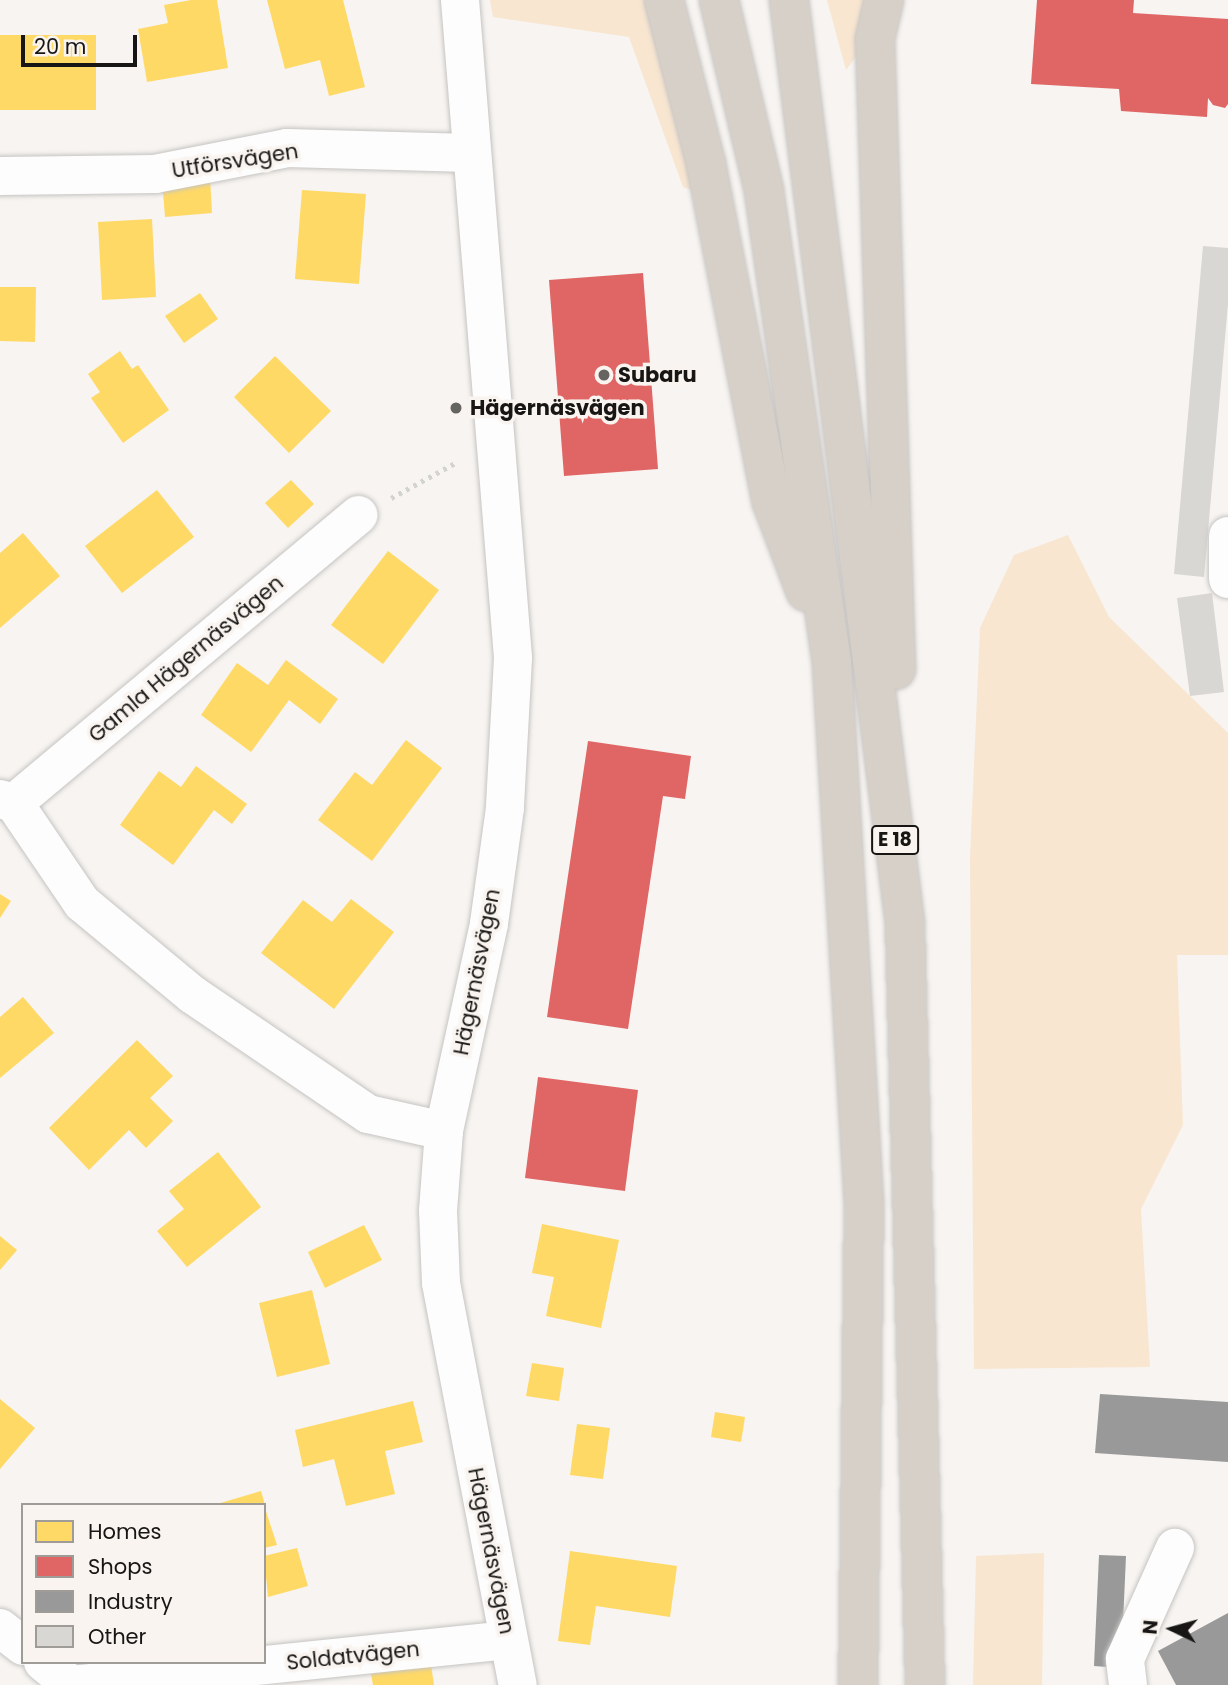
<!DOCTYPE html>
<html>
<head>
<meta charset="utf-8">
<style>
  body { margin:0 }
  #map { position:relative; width:1228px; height:1685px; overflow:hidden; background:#f7f4f1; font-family:Poppins,sans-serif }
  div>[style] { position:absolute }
  .green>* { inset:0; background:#f8e6d1 }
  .homes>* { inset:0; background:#ffd966 }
  .shops>* { inset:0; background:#e06666 }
  .industry>* { inset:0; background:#999 }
  .building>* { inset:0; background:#d9d7d4 }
  .path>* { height:4.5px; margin-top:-2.25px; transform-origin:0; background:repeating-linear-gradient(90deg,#d3d3d2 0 3.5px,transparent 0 8.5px) }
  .roads { filter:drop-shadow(0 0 2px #c6c4c2) drop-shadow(0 0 2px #c6c4c2) }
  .minor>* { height:38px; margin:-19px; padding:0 19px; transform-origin:19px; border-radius:19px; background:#fefdfd }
  .highway>* { height:38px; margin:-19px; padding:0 19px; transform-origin:19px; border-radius:19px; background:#d7d0c8 }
  .dots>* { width:19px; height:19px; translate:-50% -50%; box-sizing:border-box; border:4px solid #f9f4ef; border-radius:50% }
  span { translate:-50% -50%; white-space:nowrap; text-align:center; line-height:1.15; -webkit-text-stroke:7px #f9f4ef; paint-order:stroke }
  .shield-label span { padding:2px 5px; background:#f9f4ef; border:2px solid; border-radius:5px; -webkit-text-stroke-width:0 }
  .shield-label { font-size:19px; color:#171614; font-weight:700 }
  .street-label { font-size:21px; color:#171614 }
  .poi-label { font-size:21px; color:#171614; font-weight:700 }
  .left { translate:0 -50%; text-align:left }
  .legend { position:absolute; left:21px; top:1503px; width:245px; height:161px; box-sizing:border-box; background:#f9f4ef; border:2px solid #9f9b97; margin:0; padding:9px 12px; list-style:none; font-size:21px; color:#171614 }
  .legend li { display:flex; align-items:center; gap:14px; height:35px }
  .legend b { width:35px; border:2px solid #9f9b97 }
  .north { position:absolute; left:1137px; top:1594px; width:70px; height:70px; -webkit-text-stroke:5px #f9f4ef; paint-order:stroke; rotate:275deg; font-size:19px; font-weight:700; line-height:28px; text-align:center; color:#171614 }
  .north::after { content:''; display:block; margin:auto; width:24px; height:32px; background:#171614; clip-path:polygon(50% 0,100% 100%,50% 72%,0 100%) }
  .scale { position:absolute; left:21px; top:35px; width:116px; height:32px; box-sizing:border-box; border:4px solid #171614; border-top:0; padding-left:9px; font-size:21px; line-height:24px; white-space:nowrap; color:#171614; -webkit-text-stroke:5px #f9f4ef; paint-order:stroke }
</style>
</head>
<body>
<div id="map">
  <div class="green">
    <div style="clip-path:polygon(490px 0,646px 0,697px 192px,683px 187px,629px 37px,493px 17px)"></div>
    <div style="clip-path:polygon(827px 0,866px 0,860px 51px,846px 70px)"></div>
    <div style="clip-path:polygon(1068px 535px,1109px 617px,1228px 733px,1228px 955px,1177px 955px,1183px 1125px,1141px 1209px,1150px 1367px,974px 1369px,970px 857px,980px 628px,1014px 555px)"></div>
    <div style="clip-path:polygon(1044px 1553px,1042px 1685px,973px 1685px,976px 1556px)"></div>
  </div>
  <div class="homes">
    <div style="clip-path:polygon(191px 0,217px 0,228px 68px,147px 82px,138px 29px,168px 23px,164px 5px)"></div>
    <div style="clip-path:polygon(267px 0,343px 0,365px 87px,329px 96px,320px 60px,285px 69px)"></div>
    <div style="clip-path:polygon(0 35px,96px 35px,96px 110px,0 110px)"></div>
    <div style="clip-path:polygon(210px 177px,212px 213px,165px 217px,162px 180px)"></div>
    <div style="clip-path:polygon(302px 190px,366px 194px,359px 284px,295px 279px)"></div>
    <div style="clip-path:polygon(152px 219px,156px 297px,102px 300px,98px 222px)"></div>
    <div style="clip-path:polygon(0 287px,36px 287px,35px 342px,0 341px)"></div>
    <div style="clip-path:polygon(200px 293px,218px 319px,184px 343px,165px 316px)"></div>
    <div style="clip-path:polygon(120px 351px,132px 369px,138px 365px,169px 410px,123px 443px,91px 398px,100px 392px,88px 374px)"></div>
    <div style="clip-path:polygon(275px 356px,331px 411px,289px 453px,234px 397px)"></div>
    <div style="clip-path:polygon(291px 480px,314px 504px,288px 528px,265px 503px)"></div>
    <div style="clip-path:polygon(157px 490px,194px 537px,122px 593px,85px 546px)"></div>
    <div style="clip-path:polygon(23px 533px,60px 576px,0 628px,0 553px)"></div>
    <div style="clip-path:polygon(388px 551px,439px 590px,383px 664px,331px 625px)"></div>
    <div style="clip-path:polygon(286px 660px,338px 699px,320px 724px,289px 700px,251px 752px,201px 715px,237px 663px,268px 685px)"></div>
    <div style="clip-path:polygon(406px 740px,442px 768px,372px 861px,318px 820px,355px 772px,372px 785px)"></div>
    <div style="clip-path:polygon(196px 766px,247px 804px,232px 824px,214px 810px,173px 865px,120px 825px,159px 771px,181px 787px)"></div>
    <div style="clip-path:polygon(0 894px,11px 901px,0 918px)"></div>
    <div style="clip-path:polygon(351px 899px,394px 932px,334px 1009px,261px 953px,303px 900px,332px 922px)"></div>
    <div style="clip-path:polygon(23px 997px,54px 1033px,0 1078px,0 1017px)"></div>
    <div style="clip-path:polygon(137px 1040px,173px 1076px,150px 1098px,173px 1121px,146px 1148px,129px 1130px,89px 1170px,49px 1128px)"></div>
    <div style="clip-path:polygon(218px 1152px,261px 1207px,187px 1267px,157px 1231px,184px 1209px,169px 1191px)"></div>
    <div style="clip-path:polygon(542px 1224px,619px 1240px,601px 1328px,546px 1316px,554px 1277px,532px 1273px)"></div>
    <div style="clip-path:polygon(364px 1225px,382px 1260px,325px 1288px,308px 1252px)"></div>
    <div style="clip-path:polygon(0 1236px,17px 1250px,0 1270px)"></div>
    <div style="clip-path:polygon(312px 1290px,330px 1364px,277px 1377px,259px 1303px)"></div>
    <div style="clip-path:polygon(532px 1363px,564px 1368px,559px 1401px,526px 1396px)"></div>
    <div style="clip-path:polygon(0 1399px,35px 1428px,0 1469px)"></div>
    <div style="clip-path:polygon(413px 1401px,423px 1442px,385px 1451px,395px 1494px,346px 1506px,334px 1459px,303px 1467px,295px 1430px)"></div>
    <div style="clip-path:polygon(715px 1412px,745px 1417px,741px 1442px,711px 1437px)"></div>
    <div style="clip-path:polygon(577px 1424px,610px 1428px,603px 1479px,570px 1475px)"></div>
    <div style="clip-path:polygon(261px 1491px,265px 1505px,217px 1505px,217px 1504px)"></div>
    <div style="clip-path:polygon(264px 1505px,277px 1545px,264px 1548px)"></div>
    <div style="clip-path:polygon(297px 1548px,308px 1586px,268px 1597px,264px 1556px)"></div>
    <div style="clip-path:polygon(570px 1551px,677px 1566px,670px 1617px,596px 1606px,590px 1645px,558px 1641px)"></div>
    <div style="clip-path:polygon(431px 1665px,434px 1685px,373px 1685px,371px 1674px)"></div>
  </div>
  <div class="shops">
    <div style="clip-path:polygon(1037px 0,1134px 0,1133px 13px,1228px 19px,1228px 104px,1225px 108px,1213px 105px,1208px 98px,1207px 117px,1121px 111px,1119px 89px,1031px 84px)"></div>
    <div style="clip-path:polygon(643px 273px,658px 469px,564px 476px,549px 280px)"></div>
    <div style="clip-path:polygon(588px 741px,691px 756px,685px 799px,663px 796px,628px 1029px,547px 1017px)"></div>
    <div style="clip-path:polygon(538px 1077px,638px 1090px,625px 1191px,525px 1178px)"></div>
  </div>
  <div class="industry">
    <div style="clip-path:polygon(1100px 1394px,1228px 1402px,1228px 1462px,1095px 1453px)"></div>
    <div style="clip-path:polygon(1099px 1555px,1126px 1556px,1121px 1668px,1094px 1666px)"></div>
    <div style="clip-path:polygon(1228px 1613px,1228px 1685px,1176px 1685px,1158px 1651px)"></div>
  </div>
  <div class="building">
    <div style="clip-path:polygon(1203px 246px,1228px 248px,1228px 304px,1204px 577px,1174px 574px)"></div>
    <div style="clip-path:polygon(1212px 593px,1224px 692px,1190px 696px,1177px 598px)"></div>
  </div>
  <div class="path">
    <div style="left:391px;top:498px;width:75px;rotate:-28.6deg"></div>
  </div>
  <div class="roads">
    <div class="minor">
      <div style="left:460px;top:0;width:660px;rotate:85.39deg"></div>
      <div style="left:513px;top:658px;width:150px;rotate:93.1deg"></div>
      <div style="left:505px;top:808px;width:117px;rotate:97.9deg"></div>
      <div style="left:489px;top:924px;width:212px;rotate:102.3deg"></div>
      <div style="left:444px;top:1131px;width:80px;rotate:94.3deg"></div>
      <div style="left:438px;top:1211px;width:72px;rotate:87.6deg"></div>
      <div style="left:441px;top:1283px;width:409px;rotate:79.2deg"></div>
      <div style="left:0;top:176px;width:155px;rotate:-0.7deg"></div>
      <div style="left:155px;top:174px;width:135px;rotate:-11.1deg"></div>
      <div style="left:287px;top:148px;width:183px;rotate:1.6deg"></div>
      <div style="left:1228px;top:536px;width:43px;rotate:90deg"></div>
      <div style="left:0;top:799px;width:15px;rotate:16deg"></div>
      <div style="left:14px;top:803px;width:121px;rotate:55.8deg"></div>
      <div style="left:82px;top:903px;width:144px;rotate:39.7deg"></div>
      <div style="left:193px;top:995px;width:212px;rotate:34.2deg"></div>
      <div style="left:368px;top:1114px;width:78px;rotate:12.6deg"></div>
      <div style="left:14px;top:803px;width:449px;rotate:-39.9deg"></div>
      <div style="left:0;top:1628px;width:29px;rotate:38deg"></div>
      <div style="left:43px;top:1662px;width:36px;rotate:39deg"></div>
      <div style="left:72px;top:1685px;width:438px;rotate:-5.9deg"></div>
      <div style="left:1128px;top:1685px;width:26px;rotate:-97deg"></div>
      <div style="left:1125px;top:1659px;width:122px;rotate:-65.8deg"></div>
    </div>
    <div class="highway">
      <div style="left:664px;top:0;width:169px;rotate:75.6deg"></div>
      <div style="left:706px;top:164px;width:344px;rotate:79deg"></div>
      <div style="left:772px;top:502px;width:96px;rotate:69.3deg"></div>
      <div style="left:719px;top:0;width:196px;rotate:76.7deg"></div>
      <div style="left:764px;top:191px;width:477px;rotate:81.8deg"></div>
      <div style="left:832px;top:663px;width:541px;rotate:86.61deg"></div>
      <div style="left:864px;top:1203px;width:482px;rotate:90.7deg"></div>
      <div style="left:789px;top:0;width:931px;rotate:82.84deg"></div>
      <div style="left:905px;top:924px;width:761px;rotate:88.49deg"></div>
      <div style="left:884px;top:0;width:40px;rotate:103deg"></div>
      <div style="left:875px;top:39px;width:631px;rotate:88.09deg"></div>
    </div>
  </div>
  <div class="dots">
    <div style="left:604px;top:375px;background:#656461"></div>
    <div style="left:456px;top:408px;background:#656461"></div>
  </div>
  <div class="shield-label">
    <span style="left:895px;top:840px">E 18</span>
  </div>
  <div class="street-label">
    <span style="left:235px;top:161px;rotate:-9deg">Utförsvägen</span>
    <span style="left:186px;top:659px;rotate:-40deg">Gamla Hägernäsvägen</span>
    <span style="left:477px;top:972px;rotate:-79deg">Hägernäsvägen</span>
    <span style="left:491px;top:1551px;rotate:79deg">Hägernäsvägen</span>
    <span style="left:353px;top:1656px;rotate:-6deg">Soldatvägen</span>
  </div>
  <div class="poi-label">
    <span class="left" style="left:618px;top:375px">Subaru</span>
    <span class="left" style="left:470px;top:408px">Hägernäsvägen</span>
  </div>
  <ul class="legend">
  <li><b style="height:19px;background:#ffd966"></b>Homes</li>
  <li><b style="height:19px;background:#e06666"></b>Shops</li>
  <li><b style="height:19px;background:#999"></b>Industry</li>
  <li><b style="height:19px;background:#d9d7d4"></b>Other</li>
  </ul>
  <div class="north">N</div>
  <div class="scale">20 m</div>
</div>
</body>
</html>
